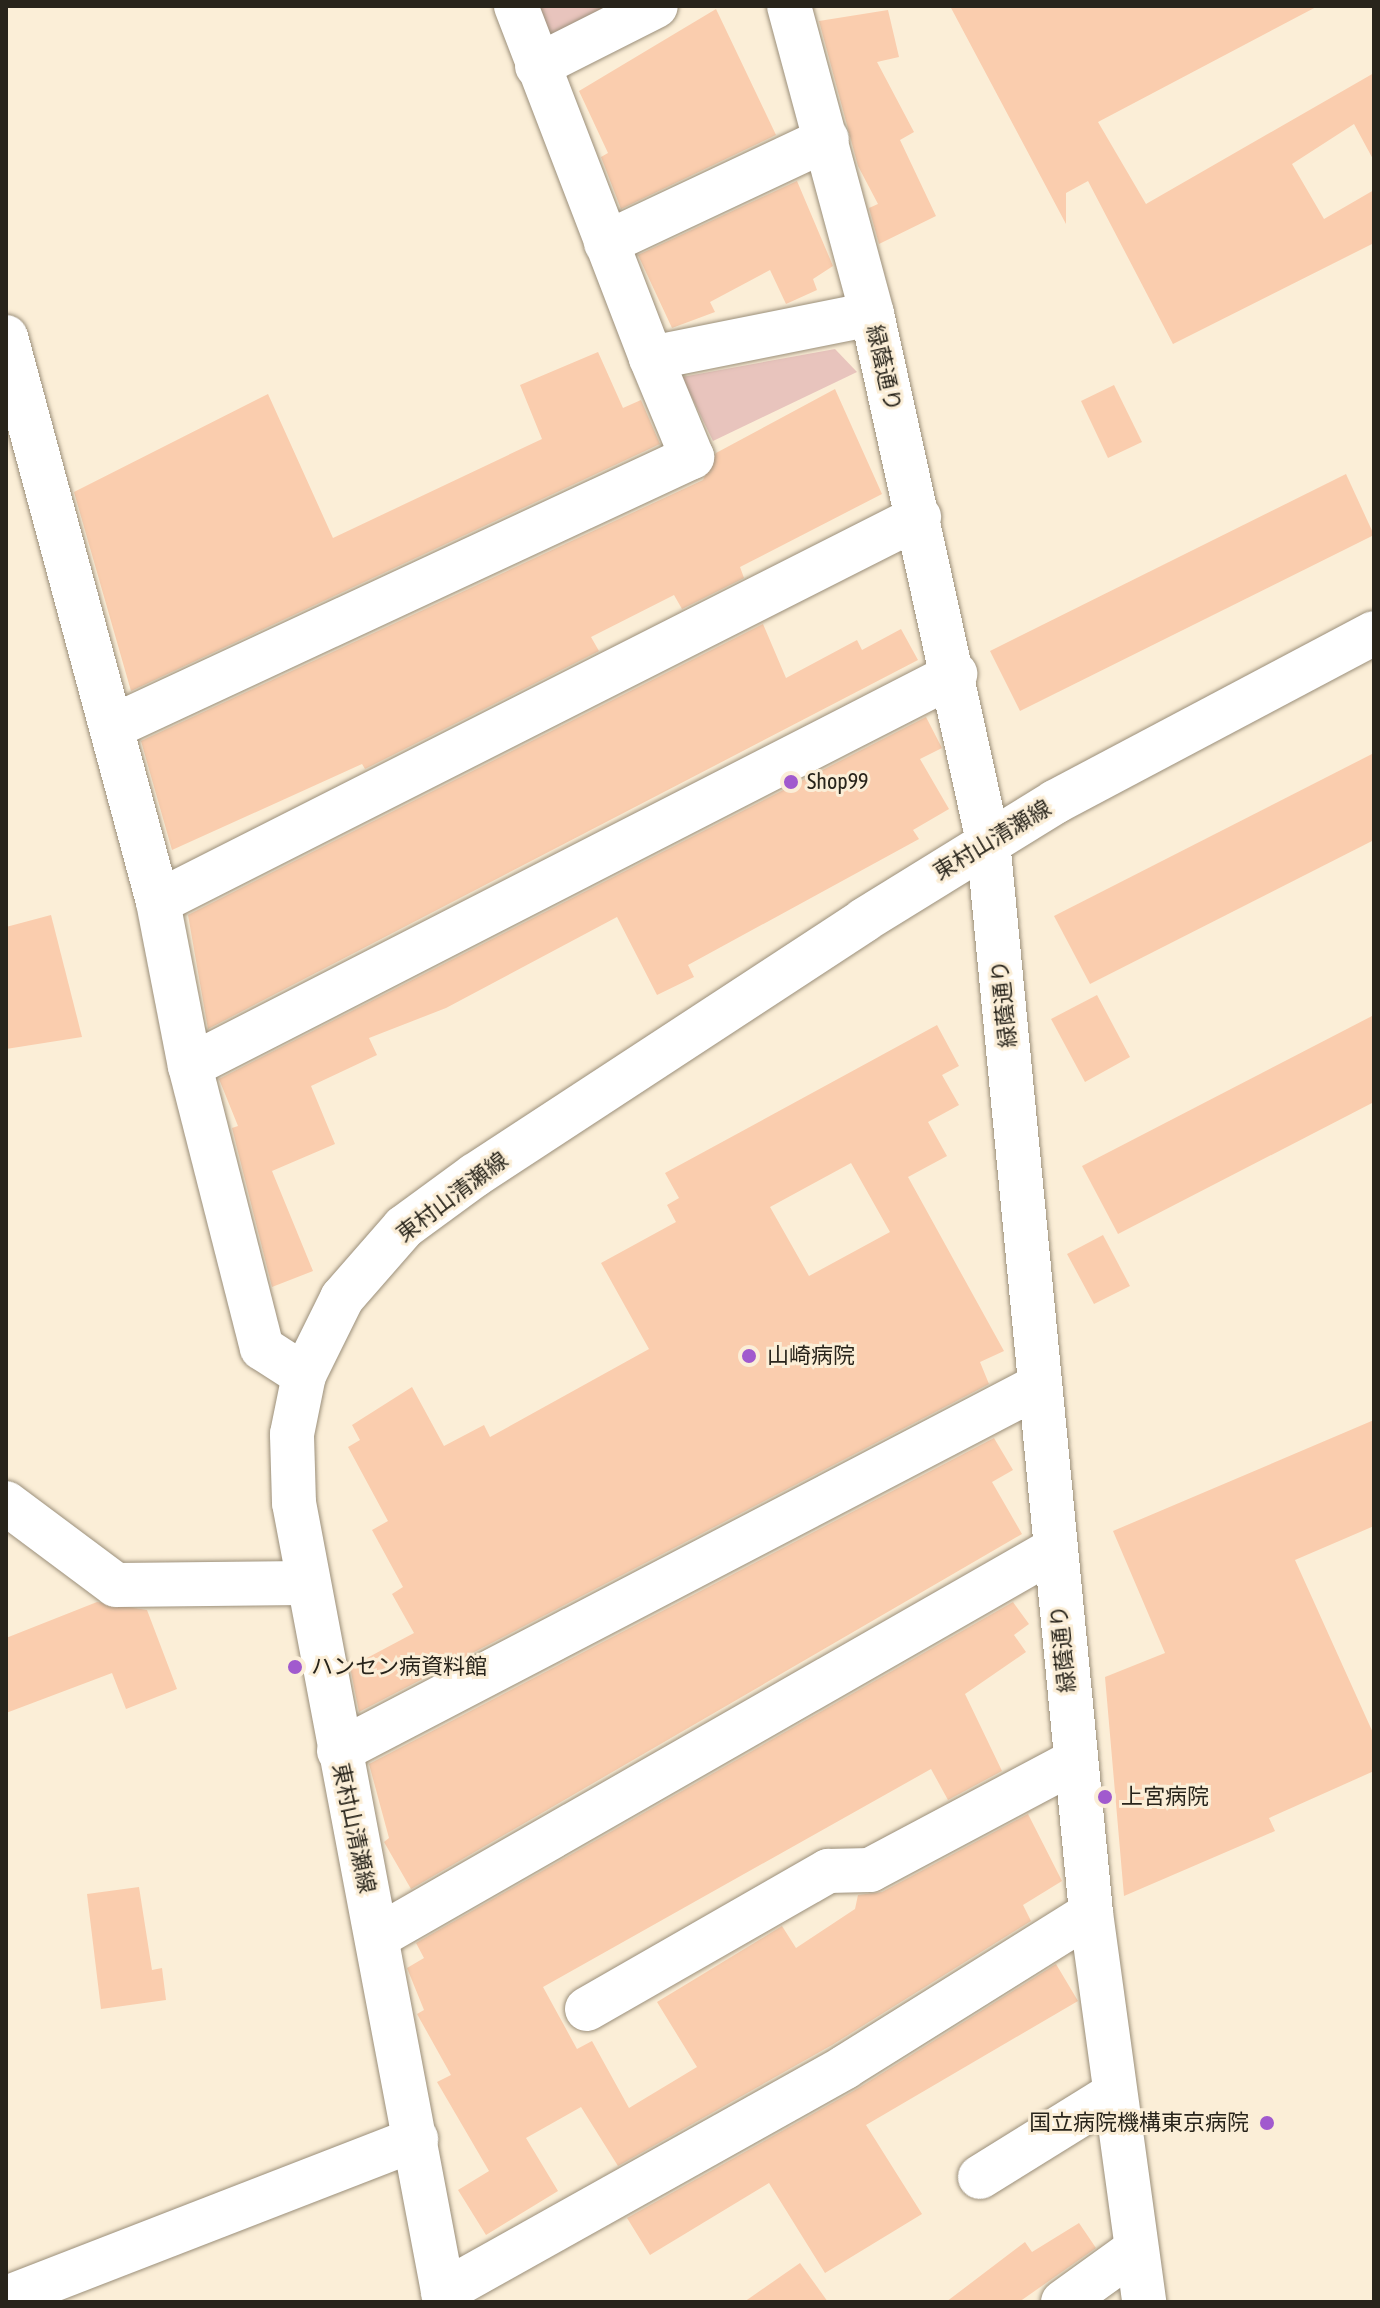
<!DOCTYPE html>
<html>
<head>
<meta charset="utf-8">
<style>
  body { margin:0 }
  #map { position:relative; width:1380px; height:2308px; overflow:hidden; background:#fbeed7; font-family:"Asap Condensed","Noto Sans JP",sans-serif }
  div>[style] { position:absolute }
  .green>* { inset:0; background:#e8c4bd }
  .building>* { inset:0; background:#facdae }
  .roads { filter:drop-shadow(0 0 2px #9b8f7a) drop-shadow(0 0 2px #9b8f7a) }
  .minor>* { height:44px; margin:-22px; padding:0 22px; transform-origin:22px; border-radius:22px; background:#fff }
  .major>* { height:44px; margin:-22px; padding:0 22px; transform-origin:22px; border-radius:22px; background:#fff }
  .dots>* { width:22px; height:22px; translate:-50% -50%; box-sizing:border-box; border:4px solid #fbeed7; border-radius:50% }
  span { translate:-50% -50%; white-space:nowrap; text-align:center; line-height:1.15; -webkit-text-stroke:6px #fbeed7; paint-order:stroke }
  .street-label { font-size:22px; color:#28241b }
  .poi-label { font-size:22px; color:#28241b }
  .left { translate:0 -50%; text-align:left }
  .right { translate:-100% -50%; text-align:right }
  .frame { position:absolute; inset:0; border:8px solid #28241b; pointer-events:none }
</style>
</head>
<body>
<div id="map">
  <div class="green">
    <div style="clip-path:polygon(516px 6px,654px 6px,537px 66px)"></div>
    <div style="clip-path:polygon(835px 349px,857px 372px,713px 441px,682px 377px)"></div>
  </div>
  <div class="building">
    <div style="clip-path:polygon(950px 6px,1318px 6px,1098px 122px,1146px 204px,1374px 73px,1374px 161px,1354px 124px,1292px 164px,1324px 219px,1374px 190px,1374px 243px,1173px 344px,1088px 181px,1066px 193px,1066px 224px)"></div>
    <div style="clip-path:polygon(716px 9px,776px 135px,621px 209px,601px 157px,608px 153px,579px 91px)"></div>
    <div style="clip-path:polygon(888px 10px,899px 57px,877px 62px,914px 132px,900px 140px,936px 216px,879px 244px,869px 208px,878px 204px,858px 166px,819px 21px)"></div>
    <div style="clip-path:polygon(797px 181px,833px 266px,813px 279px,817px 290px,786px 304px,770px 270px,710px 302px,715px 312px,672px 328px,638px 255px)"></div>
    <div style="clip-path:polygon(598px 352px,623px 408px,641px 400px,660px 444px,131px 691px,74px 492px,268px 394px,333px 538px,542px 439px,520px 385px)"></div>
    <div style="clip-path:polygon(1114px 385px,1142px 442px,1108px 458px,1081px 401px)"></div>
    <div style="clip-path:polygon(835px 389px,882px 494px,740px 567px,744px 578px,682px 609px,674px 595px,591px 637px,599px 651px,365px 769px,362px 764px,172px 850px,141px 741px,703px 480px,716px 453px)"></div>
    <div style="clip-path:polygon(1346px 474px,1374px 535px,1020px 711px,990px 651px)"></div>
    <div style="clip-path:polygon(763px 624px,786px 678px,857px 640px,862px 650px,901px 629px,918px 660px,208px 1029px,188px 915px)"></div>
    <div style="clip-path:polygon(926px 717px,942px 748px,920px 759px,949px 809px,913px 830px,919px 839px,688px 965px,694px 977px,657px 995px,617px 917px,446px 1008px,369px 1038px,377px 1055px,311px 1086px,335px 1144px,272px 1171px,313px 1271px,272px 1287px,232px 1128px,238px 1126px,219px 1079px)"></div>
    <div style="clip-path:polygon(1374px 753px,1374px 840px,1090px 984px,1054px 916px)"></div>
    <div style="clip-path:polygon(51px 915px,82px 1037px,6px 1049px,6px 927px)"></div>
    <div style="clip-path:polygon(1097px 995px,1130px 1057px,1085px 1082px,1051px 1019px)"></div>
    <div style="clip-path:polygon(1374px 1015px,1374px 1102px,1118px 1234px,1082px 1166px)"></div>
    <div style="clip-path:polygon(evenodd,937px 1025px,959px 1066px,942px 1075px,959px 1105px,928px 1122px,947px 1156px,908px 1177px,1004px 1351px,980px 1362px,989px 1384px,359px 1712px,350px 1667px,414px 1633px,392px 1594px,403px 1587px,372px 1530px,388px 1521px,348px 1447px,360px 1440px,352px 1425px,412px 1387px,444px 1446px,484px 1425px,490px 1437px,649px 1349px,601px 1263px,676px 1222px,667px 1205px,679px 1198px,665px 1173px,937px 1025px,851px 1163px,890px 1232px,809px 1276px,770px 1207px,851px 1163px)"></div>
    <div style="clip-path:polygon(1103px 1235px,1130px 1286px,1094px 1304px,1067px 1254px)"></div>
    <div style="clip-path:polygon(1374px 1420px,1374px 1526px,1295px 1560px,1374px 1735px,1374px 1771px,1269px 1818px,1275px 1831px,1124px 1896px,1105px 1677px,1165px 1653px,1113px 1531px)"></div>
    <div style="clip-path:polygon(994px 1438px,1013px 1470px,992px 1482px,1022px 1534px,411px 1889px,384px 1842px,389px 1838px,369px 1764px)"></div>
    <div style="clip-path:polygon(97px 1602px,147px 1610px,177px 1689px,126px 1709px,112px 1673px,6px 1713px,6px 1638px)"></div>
    <div style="clip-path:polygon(1013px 1602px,1029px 1624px,1014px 1635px,1026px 1652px,965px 1694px,1002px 1771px,948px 1800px,931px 1769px,543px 1987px,577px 2049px,592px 2041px,629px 2108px,697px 2067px,657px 2002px,782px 1926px,796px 1948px,855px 1909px,858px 1895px,882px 1892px,1028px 1814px,1062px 1881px,1023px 1905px,1031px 1921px,832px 2045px,618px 2166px,581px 2107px,526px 2138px,558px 2191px,486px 2235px,458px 2190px,489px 2171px,437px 2082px,451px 2075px,417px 2014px,424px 2010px,407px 1968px,424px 1958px,416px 1943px)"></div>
    <div style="clip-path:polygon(139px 1887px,152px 1970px,162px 1968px,166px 2000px,101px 2009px,87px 1894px)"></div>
    <div style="clip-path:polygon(1056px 1964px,1078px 2001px,866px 2125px,922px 2214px,825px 2273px,769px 2183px,650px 2255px,627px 2218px,857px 2089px)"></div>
    <div style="clip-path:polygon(1079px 2223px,1096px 2248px,1019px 2302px,946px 2302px,1025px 2242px,1032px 2252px)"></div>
    <div style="clip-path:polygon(800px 2263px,828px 2302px,744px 2302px)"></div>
  </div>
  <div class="roads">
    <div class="minor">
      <div style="left:516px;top:6px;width:377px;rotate:69deg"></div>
      <div style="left:651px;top:358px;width:225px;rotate:-11.3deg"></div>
      <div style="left:872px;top:314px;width:540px;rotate:77.59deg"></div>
      <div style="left:988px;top:841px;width:1077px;rotate:84.51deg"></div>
      <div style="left:1091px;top:1913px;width:393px;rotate:82.2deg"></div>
      <div style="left:789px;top:6px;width:319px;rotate:74.9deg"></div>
      <div style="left:537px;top:66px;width:133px;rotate:-26.8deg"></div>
      <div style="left:606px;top:243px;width:244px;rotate:-25.2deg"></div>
      <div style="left:6px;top:337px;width:585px;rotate:74.94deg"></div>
      <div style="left:158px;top:902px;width:167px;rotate:79deg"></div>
      <div style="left:190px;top:1066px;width:291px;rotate:75.7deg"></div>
      <div style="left:262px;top:1348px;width:50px;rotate:32.7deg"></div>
      <div style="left:112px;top:727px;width:640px;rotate:-24.96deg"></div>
      <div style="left:692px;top:457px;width:107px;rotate:-112.5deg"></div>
      <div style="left:158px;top:902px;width:853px;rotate:-26.84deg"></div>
      <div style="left:190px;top:1066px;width:860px;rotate:-27.13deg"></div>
      <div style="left:6px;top:1503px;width:137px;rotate:36.7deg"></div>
      <div style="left:116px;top:1585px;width:189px;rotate:-0.6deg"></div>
      <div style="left:339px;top:1751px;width:787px;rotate:-27.54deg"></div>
      <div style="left:377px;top:1937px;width:779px;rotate:-29.79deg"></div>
      <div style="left:587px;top:2009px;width:278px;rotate:-29.8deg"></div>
      <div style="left:828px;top:1871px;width:42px;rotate:-1.4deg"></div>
      <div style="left:870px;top:1870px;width:232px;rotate:-28deg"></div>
      <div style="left:980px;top:2177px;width:158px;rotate:-31.8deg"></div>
      <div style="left:443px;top:2292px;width:461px;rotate:-29.2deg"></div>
      <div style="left:845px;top:2067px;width:290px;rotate:-32deg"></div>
      <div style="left:6px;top:2298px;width:440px;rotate:-21.2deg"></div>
      <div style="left:1063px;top:2302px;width:87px;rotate:-35.7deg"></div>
    </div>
    <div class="major">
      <div style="left:445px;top:2302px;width:813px;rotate:-100.7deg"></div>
      <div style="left:294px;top:1503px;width:69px;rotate:-91.7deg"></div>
      <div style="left:292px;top:1434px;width:60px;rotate:-78.5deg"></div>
      <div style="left:304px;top:1375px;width:86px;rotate:-63.7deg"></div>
      <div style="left:342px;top:1298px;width:94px;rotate:-48.9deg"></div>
      <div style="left:404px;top:1227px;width:88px;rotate:-36.2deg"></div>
      <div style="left:475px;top:1175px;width:465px;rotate:-33.2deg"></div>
      <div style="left:864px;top:920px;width:225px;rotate:-31.7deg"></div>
      <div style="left:1055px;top:802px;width:361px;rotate:-27.9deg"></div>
    </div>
  </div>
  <div class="dots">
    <div style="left:791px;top:782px;background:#a15ace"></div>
    <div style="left:749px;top:1356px;background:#a15ace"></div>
    <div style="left:295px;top:1667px;background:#a15ace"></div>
    <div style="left:1105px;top:1797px;background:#a15ace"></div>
    <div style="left:1267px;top:2123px;background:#a15ace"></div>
  </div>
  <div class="street-label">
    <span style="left:884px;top:368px;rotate:77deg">緑蔭通り</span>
    <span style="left:992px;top:840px;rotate:-31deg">東村山清瀬線</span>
    <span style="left:1004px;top:1004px;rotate:-96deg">緑蔭通り</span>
    <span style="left:452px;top:1197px;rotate:-37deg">東村山清瀬線</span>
    <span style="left:1063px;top:1649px;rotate:-96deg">緑蔭通り</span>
    <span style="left:354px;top:1828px;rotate:78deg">東村山清瀬線</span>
  </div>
  <div class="poi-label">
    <span class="left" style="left:807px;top:782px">Shop99</span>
    <span class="left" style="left:767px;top:1356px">山崎病院</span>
    <span class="left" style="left:311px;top:1667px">ハンセン病資料館</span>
    <span class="left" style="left:1121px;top:1797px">上宮病院</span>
    <span class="right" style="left:1249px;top:2123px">国立病院機構東京病院</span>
  </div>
  <div class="frame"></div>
</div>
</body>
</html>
